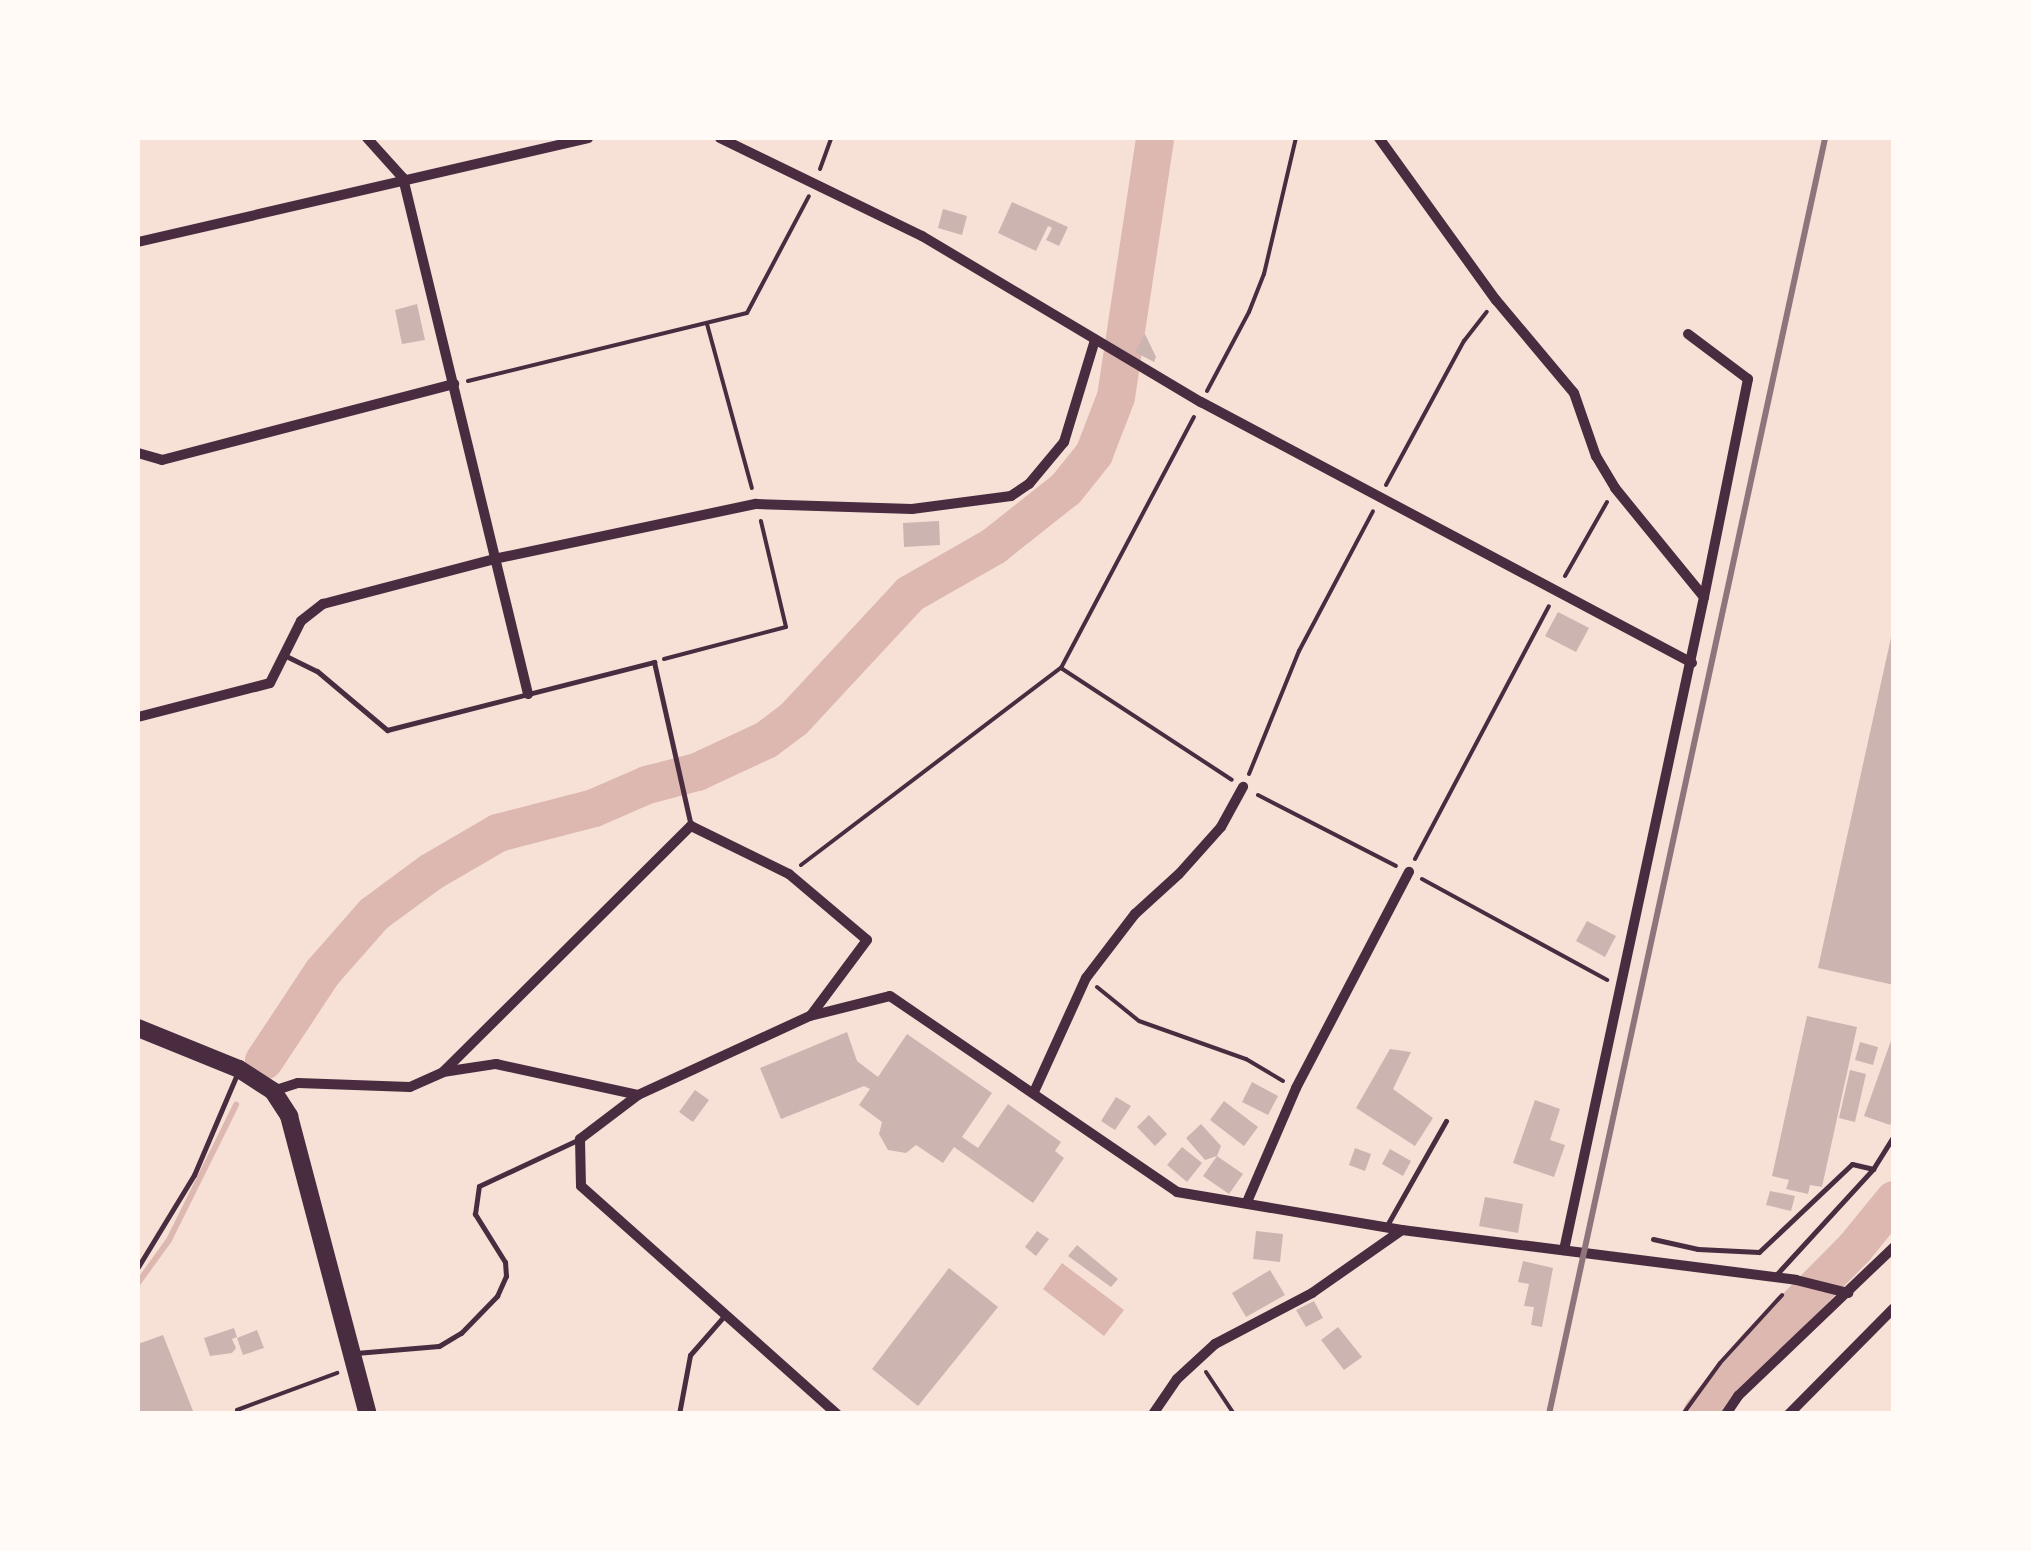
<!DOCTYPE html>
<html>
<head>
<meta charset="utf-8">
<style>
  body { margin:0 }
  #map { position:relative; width:2031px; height:1551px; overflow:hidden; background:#f7e1d7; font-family:Georgia,serif }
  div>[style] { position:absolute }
  .water>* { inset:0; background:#dcb8b0 }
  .stream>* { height:6px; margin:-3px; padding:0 3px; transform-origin:3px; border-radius:3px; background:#dcb8b0 }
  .river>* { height:38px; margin:-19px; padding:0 19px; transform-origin:19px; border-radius:19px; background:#dcb8b0 }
  .building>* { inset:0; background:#ccb4b1 }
  .path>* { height:4px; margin:-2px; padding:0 2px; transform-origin:2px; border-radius:2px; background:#4a2c40 }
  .service>* { height:5px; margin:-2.5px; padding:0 2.5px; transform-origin:2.5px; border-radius:2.5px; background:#4a2c40 }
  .minor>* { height:10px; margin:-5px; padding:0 5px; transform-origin:5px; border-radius:5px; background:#4a2c40 }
  .primary>* { height:18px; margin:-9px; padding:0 9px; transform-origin:9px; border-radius:9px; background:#4a2c40 }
  .rail>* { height:6px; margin:-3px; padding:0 3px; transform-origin:3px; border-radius:3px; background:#8f747c }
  span { translate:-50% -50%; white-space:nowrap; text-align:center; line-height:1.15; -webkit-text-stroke:8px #fffaf5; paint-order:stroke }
  .frame { position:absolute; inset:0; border:140px solid #fffaf5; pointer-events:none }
</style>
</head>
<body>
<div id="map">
  <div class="water">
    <div style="clip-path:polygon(1062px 1263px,1124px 1310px,1104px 1336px,1043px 1289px)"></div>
  </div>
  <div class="stream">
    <div style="left:138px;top:1283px;width:53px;rotate:-54.2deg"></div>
    <div style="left:169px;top:1240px;width:151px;rotate:-63.6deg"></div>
  </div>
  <div class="river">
    <div style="left:264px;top:1061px;width:107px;rotate:-56.5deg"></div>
    <div style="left:323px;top:972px;width:77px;rotate:-48.7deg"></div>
    <div style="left:374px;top:914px;width:71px;rotate:-36.4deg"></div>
    <div style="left:431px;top:872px;width:78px;rotate:-30.2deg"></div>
    <div style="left:498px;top:833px;width:99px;rotate:-14.6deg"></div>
    <div style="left:594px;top:808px;width:58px;rotate:-23.5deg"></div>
    <div style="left:647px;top:785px;width:52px;rotate:-14.6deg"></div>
    <div style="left:697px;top:772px;width:76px;rotate:-24.9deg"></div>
    <div style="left:766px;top:740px;width:34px;rotate:-37deg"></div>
    <div style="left:793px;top:720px;width:172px;rotate:-47.1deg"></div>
    <div style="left:910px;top:594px;width:97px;rotate:-29.7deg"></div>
    <div style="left:994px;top:546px;width:92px;rotate:-38.4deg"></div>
    <div style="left:1066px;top:489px;width:45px;rotate:-51.3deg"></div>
    <div style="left:1094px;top:454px;width:61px;rotate:-68.9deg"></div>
    <div style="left:1116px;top:397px;width:262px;rotate:-81.4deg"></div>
    <div style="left:1702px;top:1414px;width:88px;rotate:-50.5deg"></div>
    <div style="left:1758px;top:1346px;width:138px;rotate:-45.3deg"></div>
    <div style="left:1855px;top:1248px;width:62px;rotate:-50.9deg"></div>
  </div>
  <div class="building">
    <div style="clip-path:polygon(1012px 202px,1068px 227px,1059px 246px,1046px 240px,1052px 228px,1048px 226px,1036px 251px,998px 233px)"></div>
    <div style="clip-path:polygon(943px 209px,967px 216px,962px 235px,938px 228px)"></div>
    <div style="clip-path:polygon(417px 304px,425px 340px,402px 344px,395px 310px)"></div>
    <div style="clip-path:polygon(1145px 334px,1156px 357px,1154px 362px,1135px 352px)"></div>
    <div style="clip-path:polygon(939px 521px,940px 545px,904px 547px,903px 523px)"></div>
    <div style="clip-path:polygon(1558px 612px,1589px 628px,1576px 652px,1545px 636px)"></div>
    <div style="clip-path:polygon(1892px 633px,1894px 633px,1894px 985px,1818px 968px)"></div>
    <div style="clip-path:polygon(1587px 921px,1616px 936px,1605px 957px,1576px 941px)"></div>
    <div style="clip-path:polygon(1807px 1016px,1857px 1027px,1822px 1187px,1810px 1185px,1808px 1194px,1786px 1189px,1789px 1180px,1772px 1176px)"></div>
    <div style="clip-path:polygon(847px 1032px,857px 1061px,878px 1077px,907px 1034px,992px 1093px,962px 1137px,978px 1148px,1008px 1104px,1061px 1142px,1055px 1151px,1064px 1158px,1033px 1203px,954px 1147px,943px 1163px,916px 1145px,906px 1153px,888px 1150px,879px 1134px,882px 1122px,859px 1105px,870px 1089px,864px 1086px,781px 1119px,760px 1068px)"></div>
    <div style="clip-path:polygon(1893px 1035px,1894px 1115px,1890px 1125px,1864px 1116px)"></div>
    <div style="clip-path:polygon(1860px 1042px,1878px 1047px,1873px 1065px,1855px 1060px)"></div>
    <div style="clip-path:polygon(1390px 1049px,1411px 1052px,1393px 1089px,1433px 1118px,1415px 1146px,1356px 1108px)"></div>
    <div style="clip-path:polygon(1850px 1070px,1866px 1074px,1855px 1122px,1839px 1118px)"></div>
    <div style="clip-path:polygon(1252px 1082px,1278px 1096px,1268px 1115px,1242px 1102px)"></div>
    <div style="clip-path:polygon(695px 1090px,709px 1100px,693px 1122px,679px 1112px)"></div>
    <div style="clip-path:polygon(1116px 1097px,1131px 1106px,1115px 1130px,1101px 1121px)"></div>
    <div style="clip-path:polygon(1535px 1100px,1560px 1109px,1550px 1140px,1565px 1145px,1554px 1177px,1513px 1163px)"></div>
    <div style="clip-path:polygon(1224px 1101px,1258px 1127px,1244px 1146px,1210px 1120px)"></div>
    <div style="clip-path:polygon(1149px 1115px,1167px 1134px,1155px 1146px,1137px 1127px)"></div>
    <div style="clip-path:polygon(1201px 1124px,1221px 1146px,1217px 1156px,1205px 1160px,1186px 1138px)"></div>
    <div style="clip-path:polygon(1182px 1147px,1202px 1163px,1187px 1182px,1167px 1165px)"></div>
    <div style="clip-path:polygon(1355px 1148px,1371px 1154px,1365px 1171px,1349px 1165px)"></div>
    <div style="clip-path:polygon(1390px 1149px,1411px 1161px,1403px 1176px,1382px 1164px)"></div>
    <div style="clip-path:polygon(1217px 1156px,1243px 1174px,1229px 1194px,1203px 1176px)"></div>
    <div style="clip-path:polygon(1770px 1191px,1795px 1196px,1791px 1211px,1766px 1205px)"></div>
    <div style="clip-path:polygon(1485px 1197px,1523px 1204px,1518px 1233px,1479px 1226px)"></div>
    <div style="clip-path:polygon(1037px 1231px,1049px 1239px,1036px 1256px,1025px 1247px)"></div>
    <div style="clip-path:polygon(1256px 1231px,1283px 1234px,1280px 1262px,1253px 1259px)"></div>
    <div style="clip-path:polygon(1077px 1245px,1118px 1279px,1111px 1287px,1068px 1256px)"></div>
    <div style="clip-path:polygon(1523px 1261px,1553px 1268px,1542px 1327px,1531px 1325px,1534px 1307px,1524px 1306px,1529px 1284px,1518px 1282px)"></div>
    <div style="clip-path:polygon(949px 1268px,998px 1307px,918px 1406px,872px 1369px)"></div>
    <div style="clip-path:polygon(1270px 1270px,1285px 1295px,1246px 1317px,1232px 1293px)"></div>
    <div style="clip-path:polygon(1314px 1301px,1323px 1318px,1306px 1327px,1296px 1310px)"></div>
    <div style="clip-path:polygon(1338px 1327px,1362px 1357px,1344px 1370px,1321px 1340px)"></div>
    <div style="clip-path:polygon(234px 1328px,237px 1337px,232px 1339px,236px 1348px,232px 1353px,210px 1356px,204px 1338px)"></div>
    <div style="clip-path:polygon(257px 1330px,264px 1348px,243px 1355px,237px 1338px)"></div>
    <div style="clip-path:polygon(163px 1335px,193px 1411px,188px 1414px,138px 1414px,138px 1344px)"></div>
  </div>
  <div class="path">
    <div style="left:820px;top:169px;width:33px;rotate:-70deg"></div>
    <div style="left:707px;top:324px;width:170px;rotate:74.7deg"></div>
    <div style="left:468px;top:381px;width:287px;rotate:-13.7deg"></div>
    <div style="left:747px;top:313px;width:132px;rotate:-62.1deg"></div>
    <div style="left:1207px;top:391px;width:89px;rotate:-62deg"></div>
    <div style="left:1249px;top:312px;width:41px;rotate:-68.5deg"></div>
    <div style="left:1264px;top:274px;width:140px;rotate:-76.8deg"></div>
    <div style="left:1386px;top:485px;width:164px;rotate:-61.6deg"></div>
    <div style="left:1464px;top:341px;width:37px;rotate:-52deg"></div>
    <div style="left:1565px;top:576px;width:85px;rotate:-60.4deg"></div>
    <div style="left:664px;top:659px;width:126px;rotate:-14.7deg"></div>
    <div style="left:786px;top:627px;width:109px;rotate:-103.3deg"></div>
    <div style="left:1061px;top:668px;width:204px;rotate:33.2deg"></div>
    <div style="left:1249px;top:774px;width:133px;rotate:-67.9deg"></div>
    <div style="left:1299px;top:651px;width:158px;rotate:-62.1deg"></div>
    <div style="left:1258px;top:795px;width:155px;rotate:27.2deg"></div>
    <div style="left:1415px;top:859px;width:286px;rotate:-62.1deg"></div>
    <div style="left:801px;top:865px;width:326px;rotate:-37.2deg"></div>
    <div style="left:1061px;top:668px;width:284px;rotate:-62.1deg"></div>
    <div style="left:1422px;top:879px;width:211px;rotate:28.6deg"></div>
    <div style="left:1097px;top:987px;width:54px;rotate:39deg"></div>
    <div style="left:1139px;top:1021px;width:114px;rotate:19.6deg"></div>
    <div style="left:1246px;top:1059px;width:43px;rotate:30.7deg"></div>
    <div style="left:1206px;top:1372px;width:50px;rotate:56.3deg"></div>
    <div style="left:238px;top:1414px;width:4px;rotate:-104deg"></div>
    <div style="left:237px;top:1410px;width:107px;rotate:-20.3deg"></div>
    <div style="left:1683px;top:1414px;width:63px;rotate:-54deg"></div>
    <div style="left:1720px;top:1363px;width:92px;rotate:-47.6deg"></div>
  </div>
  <div class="service">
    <div style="left:286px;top:656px;width:34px;rotate:26deg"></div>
    <div style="left:317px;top:671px;width:92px;rotate:40.1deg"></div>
    <div style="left:387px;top:730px;width:276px;rotate:-14.3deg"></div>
    <div style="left:654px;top:662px;width:168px;rotate:77.3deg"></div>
    <div style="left:1386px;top:1227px;width:122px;rotate:-60.5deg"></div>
    <div style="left:1653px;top:1239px;width:46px;rotate:12.5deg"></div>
    <div style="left:1698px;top:1249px;width:61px;rotate:2.8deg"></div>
    <div style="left:1759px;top:1252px;width:128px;rotate:-43.4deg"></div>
    <div style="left:1852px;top:1164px;width:22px;rotate:13deg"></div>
    <div style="left:138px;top:1267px;width:108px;rotate:-58.7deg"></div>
    <div style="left:194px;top:1175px;width:110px;rotate:-66.9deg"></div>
    <div style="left:1775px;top:1276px;width:145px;rotate:-47.5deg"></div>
    <div style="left:1873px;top:1169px;width:40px;rotate:-58deg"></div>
    <div style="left:356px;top:1353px;width:83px;rotate:-4.8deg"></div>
    <div style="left:439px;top:1346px;width:26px;rotate:-31deg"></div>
    <div style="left:461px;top:1333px;width:52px;rotate:-45.8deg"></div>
    <div style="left:497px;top:1296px;width:22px;rotate:-66deg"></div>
    <div style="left:506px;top:1276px;width:14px;rotate:-94deg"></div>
    <div style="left:505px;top:1262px;width:57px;rotate:-122deg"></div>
    <div style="left:475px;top:1214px;width:28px;rotate:-82deg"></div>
    <div style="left:479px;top:1186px;width:111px;rotate:-25deg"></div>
    <div style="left:679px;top:1414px;width:60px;rotate:-79.4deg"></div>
    <div style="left:690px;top:1355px;width:52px;rotate:-48.9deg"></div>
  </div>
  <div class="minor">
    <div style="left:367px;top:138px;width:54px;rotate:48deg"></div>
    <div style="left:403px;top:178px;width:531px;rotate:76.38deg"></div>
    <div style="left:720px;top:138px;width:225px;rotate:25.9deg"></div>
    <div style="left:922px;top:236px;width:325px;rotate:30.8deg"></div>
    <div style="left:1201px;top:402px;width:556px;rotate:27.99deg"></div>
    <div style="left:1379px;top:138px;width:200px;rotate:54.2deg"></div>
    <div style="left:1496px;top:300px;width:121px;rotate:50deg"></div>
    <div style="left:1574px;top:393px;width:67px;rotate:70.8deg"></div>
    <div style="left:1596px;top:456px;width:37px;rotate:59deg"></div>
    <div style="left:1615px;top:488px;width:141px;rotate:50.8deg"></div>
    <div style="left:1704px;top:597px;width:668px;rotate:102.1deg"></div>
    <div style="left:138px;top:242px;width:462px;rotate:-13deg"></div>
    <div style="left:1688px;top:334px;width:75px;rotate:36.9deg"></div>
    <div style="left:1748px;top:379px;width:222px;rotate:101.4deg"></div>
    <div style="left:138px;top:453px;width:25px;rotate:16deg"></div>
    <div style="left:162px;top:460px;width:302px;rotate:-14.6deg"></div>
    <div style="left:138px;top:717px;width:136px;rotate:-14.4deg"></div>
    <div style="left:270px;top:683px;width:69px;rotate:-63.4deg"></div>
    <div style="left:301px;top:621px;width:28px;rotate:-38deg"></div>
    <div style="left:323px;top:604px;width:177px;rotate:-14.7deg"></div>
    <div style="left:494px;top:559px;width:268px;rotate:-11.9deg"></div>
    <div style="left:756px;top:504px;width:156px;rotate:1.8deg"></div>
    <div style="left:912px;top:509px;width:100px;rotate:-7.5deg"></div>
    <div style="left:1011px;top:496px;width:22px;rotate:-34deg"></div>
    <div style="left:1029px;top:484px;width:55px;rotate:-50.2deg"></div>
    <div style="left:1064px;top:442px;width:107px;rotate:-73.1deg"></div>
    <div style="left:444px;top:1071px;width:348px;rotate:-44.8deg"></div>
    <div style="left:691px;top:826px;width:109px;rotate:26.1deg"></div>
    <div style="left:789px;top:874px;width:102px;rotate:40.2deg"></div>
    <div style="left:867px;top:940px;width:94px;rotate:126.7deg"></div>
    <div style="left:273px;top:1091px;width:26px;rotate:-18deg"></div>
    <div style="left:298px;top:1083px;width:112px;rotate:2deg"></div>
    <div style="left:410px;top:1087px;width:36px;rotate:-24deg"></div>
    <div style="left:443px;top:1072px;width:54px;rotate:-8.6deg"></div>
    <div style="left:496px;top:1064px;width:145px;rotate:12.3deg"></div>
    <div style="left:638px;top:1095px;width:189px;rotate:-24.7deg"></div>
    <div style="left:810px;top:1016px;width:82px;rotate:-14deg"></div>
    <div style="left:890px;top:996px;width:348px;rotate:34.3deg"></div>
    <div style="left:1177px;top:1192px;width:228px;rotate:9.6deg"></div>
    <div style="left:1402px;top:1230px;width:397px;rotate:7.2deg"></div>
    <div style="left:1796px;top:1280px;width:54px;rotate:14deg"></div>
    <div style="left:1034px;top:1092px;width:125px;rotate:-65.5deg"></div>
    <div style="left:1086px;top:978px;width:81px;rotate:-52.6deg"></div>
    <div style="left:1135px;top:914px;width:59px;rotate:-42.3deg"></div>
    <div style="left:1179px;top:874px;width:63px;rotate:-48.2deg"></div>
    <div style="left:1221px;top:827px;width:46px;rotate:-61.2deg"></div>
    <div style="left:638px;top:1095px;width:73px;rotate:142.8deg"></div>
    <div style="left:580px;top:1139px;width:47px;rotate:88.8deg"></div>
    <div style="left:581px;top:1186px;width:343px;rotate:41.7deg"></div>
    <div style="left:1247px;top:1202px;width:124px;rotate:-66.7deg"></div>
    <div style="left:1296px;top:1088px;width:244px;rotate:-62.4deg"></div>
    <div style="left:1153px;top:1414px;width:42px;rotate:-55.6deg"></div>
    <div style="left:1177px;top:1379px;width:52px;rotate:-42.6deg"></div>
    <div style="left:1215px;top:1344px;width:110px;rotate:-27.7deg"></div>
    <div style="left:1312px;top:1293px;width:110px;rotate:-35deg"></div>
    <div style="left:1726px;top:1414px;width:22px;rotate:-56deg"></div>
    <div style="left:1738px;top:1396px;width:216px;rotate:-43.7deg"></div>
    <div style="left:1789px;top:1414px;width:149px;rotate:-45.3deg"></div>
  </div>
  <div class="primary">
    <div style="left:138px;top:1028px;width:109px;rotate:22.1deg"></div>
    <div style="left:239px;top:1069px;width:40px;rotate:32.9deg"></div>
    <div style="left:273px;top:1091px;width:30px;rotate:57deg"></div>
    <div style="left:289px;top:1116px;width:308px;rotate:75.2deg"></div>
  </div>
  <div class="rail">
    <div style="left:1549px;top:1414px;width:1306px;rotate:-77.79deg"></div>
  </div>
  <div class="frame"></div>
</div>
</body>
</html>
